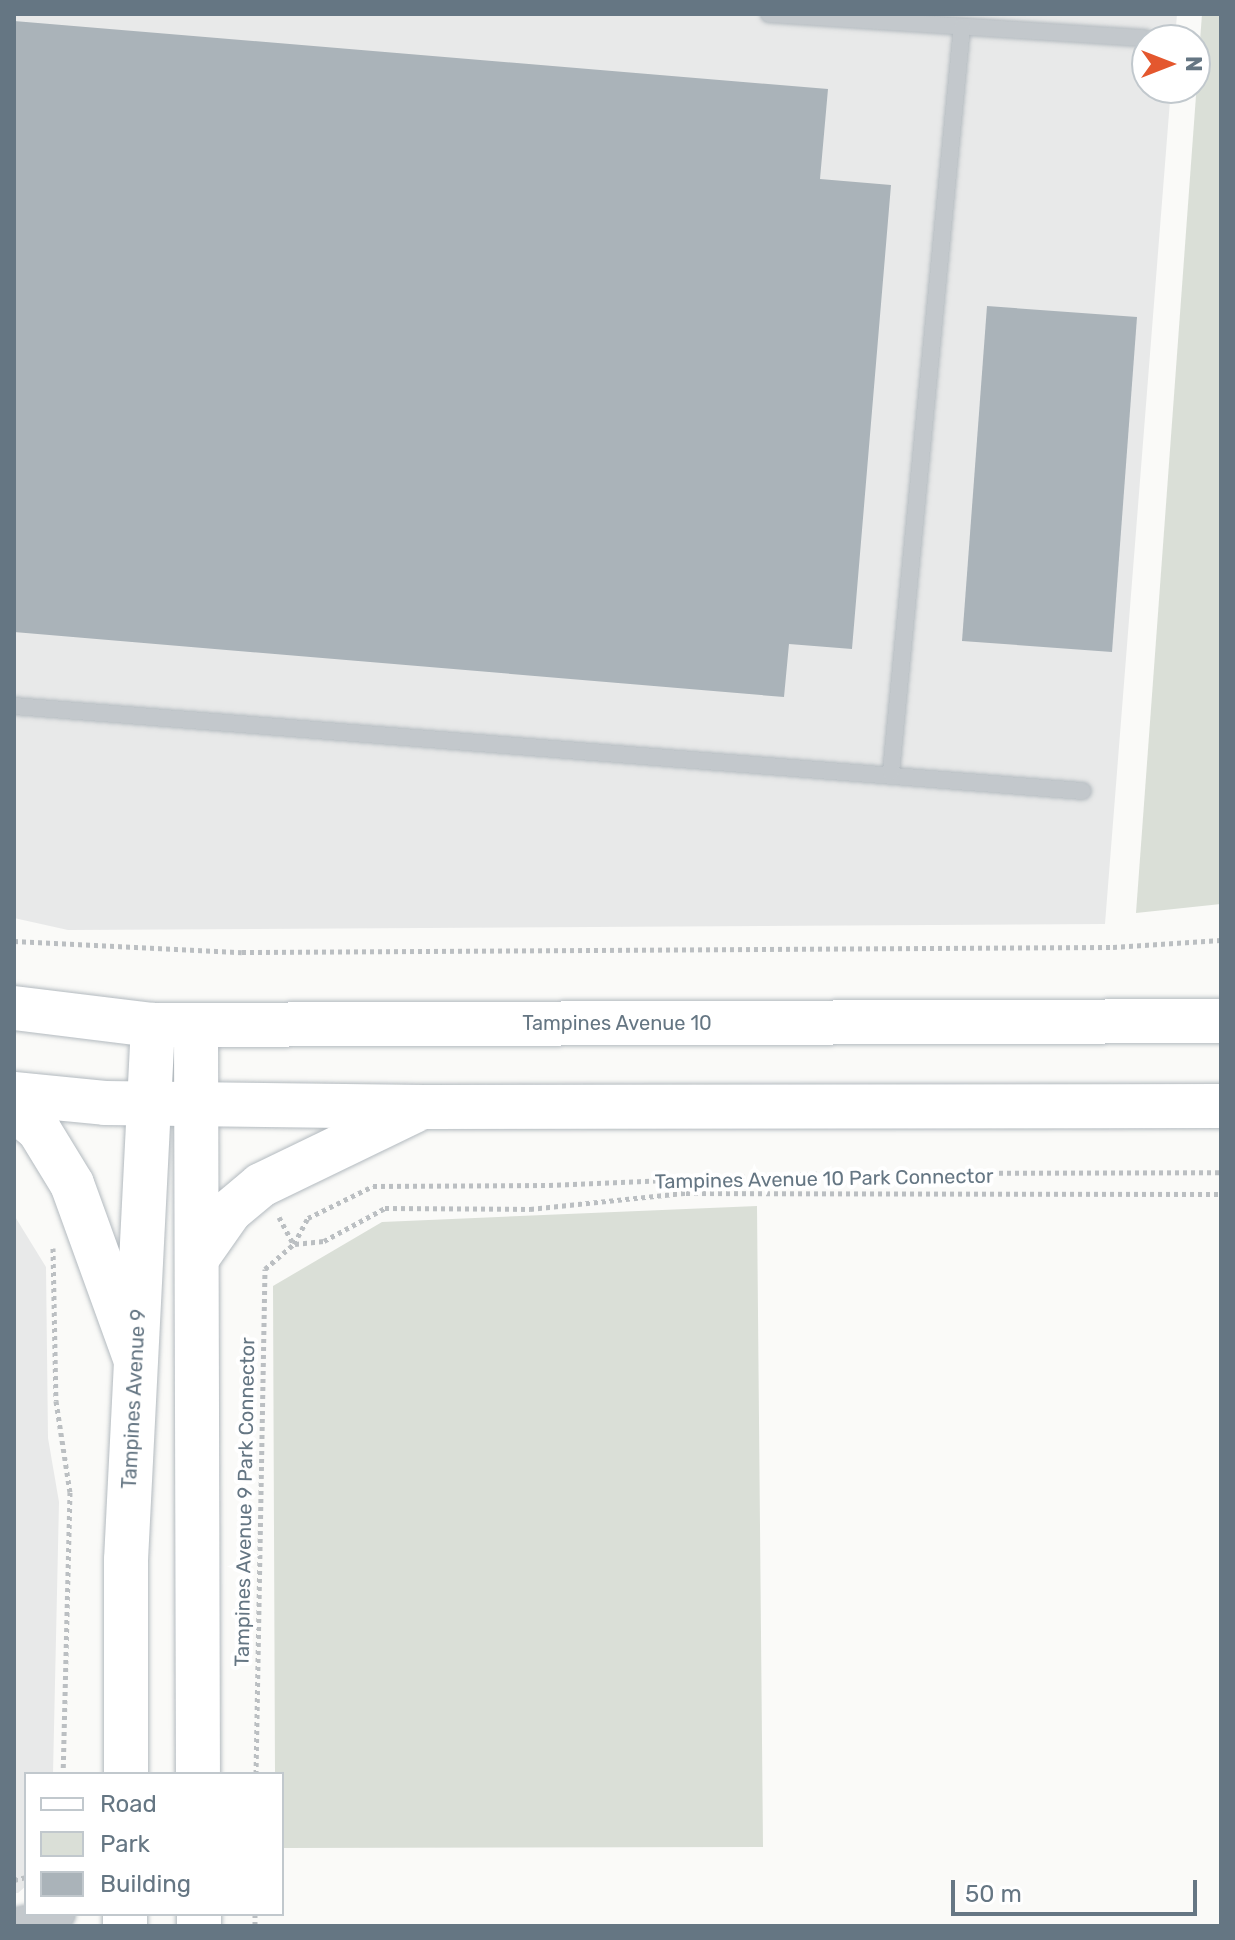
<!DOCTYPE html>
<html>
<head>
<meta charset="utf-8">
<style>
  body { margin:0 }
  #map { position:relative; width:1235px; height:1940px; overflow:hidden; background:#fafaf8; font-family:Rubik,sans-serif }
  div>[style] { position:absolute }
  .built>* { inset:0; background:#e8e9e9 }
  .green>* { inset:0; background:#dadfd7 }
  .building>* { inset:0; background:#aab3b9 }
  .path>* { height:5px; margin-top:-2.5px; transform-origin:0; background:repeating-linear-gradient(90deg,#bbbfc2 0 4px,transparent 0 8px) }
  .roads { filter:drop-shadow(0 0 2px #b3babf) drop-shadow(0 0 2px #b3babf) }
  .service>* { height:16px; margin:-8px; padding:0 8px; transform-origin:8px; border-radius:8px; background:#c3c8cc }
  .minor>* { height:32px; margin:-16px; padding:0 16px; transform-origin:16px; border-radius:16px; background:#c3c8cc }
  .secondary>* { height:44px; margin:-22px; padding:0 22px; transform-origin:22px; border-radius:22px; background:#fff }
  .primary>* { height:44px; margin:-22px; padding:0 22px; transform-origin:22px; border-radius:22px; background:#fff }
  span { translate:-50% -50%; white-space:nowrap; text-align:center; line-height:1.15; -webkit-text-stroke:8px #fff; paint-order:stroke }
  .street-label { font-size:20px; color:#657683 }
  .frame { position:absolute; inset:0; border:16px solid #657683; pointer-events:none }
  .legend { position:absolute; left:24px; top:1772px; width:260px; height:144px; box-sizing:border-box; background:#fff; border:2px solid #c1c8cd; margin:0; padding:10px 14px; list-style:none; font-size:24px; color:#657683 }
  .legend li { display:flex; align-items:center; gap:16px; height:40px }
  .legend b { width:40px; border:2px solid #c1c8cd }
  .north { position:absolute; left:1131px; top:24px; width:80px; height:80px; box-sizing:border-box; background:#fff; border:2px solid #c1c8cd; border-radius:50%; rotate:90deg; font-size:22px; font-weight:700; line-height:32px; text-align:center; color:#657683 }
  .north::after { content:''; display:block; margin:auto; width:28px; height:36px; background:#e4572e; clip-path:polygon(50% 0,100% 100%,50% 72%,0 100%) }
  .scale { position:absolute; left:951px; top:1880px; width:246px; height:36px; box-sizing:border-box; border:4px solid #657683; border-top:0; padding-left:10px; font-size:24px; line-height:28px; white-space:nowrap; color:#657683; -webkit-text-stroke:6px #fff; paint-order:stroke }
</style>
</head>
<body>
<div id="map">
  <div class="built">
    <div style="clip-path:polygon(14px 14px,1177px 14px,1175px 40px,1147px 40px,1147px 88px,1171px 88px,1105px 924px,68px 930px,14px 918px)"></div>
    <div style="clip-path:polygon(14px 1215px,46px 1267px,48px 1438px,59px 1502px,53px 1774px,26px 1774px,26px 1886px,18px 1893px,14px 1893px)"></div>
  </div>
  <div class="green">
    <div style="clip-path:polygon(1202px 14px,1221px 14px,1221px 904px,1136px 913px)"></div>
    <div style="clip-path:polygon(757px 1206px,763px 1847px,282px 1848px,282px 1774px,275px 1774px,273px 1286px,382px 1222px)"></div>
  </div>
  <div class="building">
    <div style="clip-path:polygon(14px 21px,828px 89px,820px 179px,891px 185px,852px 649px,789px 644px,784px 697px,14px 632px)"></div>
    <div style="clip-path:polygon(987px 306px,1137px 317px,1112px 652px,962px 641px)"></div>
  </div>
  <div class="path">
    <div style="left:14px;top:941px;width:228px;rotate:2.8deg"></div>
    <div style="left:242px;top:952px;width:871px;rotate:-0.33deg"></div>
    <div style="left:1113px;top:947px;width:108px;rotate:-3.7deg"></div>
    <div style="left:279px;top:1217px;width:30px;rotate:62deg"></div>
    <div style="left:295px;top:1244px;width:29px;rotate:-6deg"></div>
    <div style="left:324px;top:1241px;width:69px;rotate:-28.4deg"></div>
    <div style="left:385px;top:1208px;width:145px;rotate:0.4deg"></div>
    <div style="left:530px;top:1209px;width:157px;rotate:-5.9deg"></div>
    <div style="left:686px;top:1193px;width:535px;rotate:0.11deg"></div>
    <div style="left:53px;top:1248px;width:153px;rotate:88.9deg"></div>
    <div style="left:56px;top:1401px;width:92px;rotate:81.3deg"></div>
    <div style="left:70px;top:1492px;width:282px;rotate:91.4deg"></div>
    <div style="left:256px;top:1774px;width:505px;rotate:-88.98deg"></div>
    <div style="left:265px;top:1269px;width:38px;rotate:-41deg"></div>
    <div style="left:294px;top:1244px;width:30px;rotate:-62deg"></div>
    <div style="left:308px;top:1218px;width:72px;rotate:-26.2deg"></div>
    <div style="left:373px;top:1186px;width:176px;rotate:-0.3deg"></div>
    <div style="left:549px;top:1185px;width:282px;rotate:-2.4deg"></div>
    <div style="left:831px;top:1173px;width:390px;rotate:-0.1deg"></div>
    <div style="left:14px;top:1880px;width:12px;rotate:-14deg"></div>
    <div style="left:255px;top:1914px;width:12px;rotate:90deg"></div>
  </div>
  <div class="roads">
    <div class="service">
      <div style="left:769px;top:14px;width:377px;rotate:3.7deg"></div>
      <div style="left:14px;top:706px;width:1072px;rotate:4.55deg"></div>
      <div style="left:891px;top:772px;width:748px;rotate:-84.56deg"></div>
    </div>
    <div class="minor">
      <div style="left:14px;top:1925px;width:46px;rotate:-13.7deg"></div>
    </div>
    <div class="secondary">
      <div style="left:196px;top:1025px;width:749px;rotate:89.85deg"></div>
      <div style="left:126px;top:1774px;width:214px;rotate:-90deg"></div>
      <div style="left:126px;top:1560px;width:536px;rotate:-87.11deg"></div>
      <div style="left:125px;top:1914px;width:12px;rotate:90deg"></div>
      <div style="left:199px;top:1914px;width:12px;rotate:90deg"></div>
    </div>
    <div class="primary">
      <div style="left:14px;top:1008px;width:140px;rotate:7deg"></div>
      <div style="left:153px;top:1025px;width:1068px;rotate:-0.21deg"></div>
      <div style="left:14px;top:1094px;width:91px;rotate:5.6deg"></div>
      <div style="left:105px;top:1103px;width:319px;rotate:0.7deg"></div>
      <div style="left:424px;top:1107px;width:797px;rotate:-0.07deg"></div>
      <div style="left:14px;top:1109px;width:33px;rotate:40deg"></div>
      <div style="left:39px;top:1130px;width:63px;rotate:58.6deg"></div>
      <div style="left:72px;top:1184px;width:185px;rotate:70.1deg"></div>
      <div style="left:197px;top:1258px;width:57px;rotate:-54.9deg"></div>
      <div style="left:230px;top:1211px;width:40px;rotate:-40deg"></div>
      <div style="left:261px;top:1185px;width:170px;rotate:-25.8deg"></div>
    </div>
  </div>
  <div class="street-label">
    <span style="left:617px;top:1023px">Tampines Avenue 10</span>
    <span style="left:824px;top:1179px;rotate:-1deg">Tampines Avenue 10 Park Connector</span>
    <span style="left:134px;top:1399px;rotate:-87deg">Tampines Avenue 9</span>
    <span style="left:245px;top:1502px;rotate:-89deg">Tampines Avenue 9 Park Connector</span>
  </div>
  <div class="frame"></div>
  <ul class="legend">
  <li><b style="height:10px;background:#fff"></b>Road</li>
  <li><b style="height:22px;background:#dadfd7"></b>Park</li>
  <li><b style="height:22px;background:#aab3b9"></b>Building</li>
  </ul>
  <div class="north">N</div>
  <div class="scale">50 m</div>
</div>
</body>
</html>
